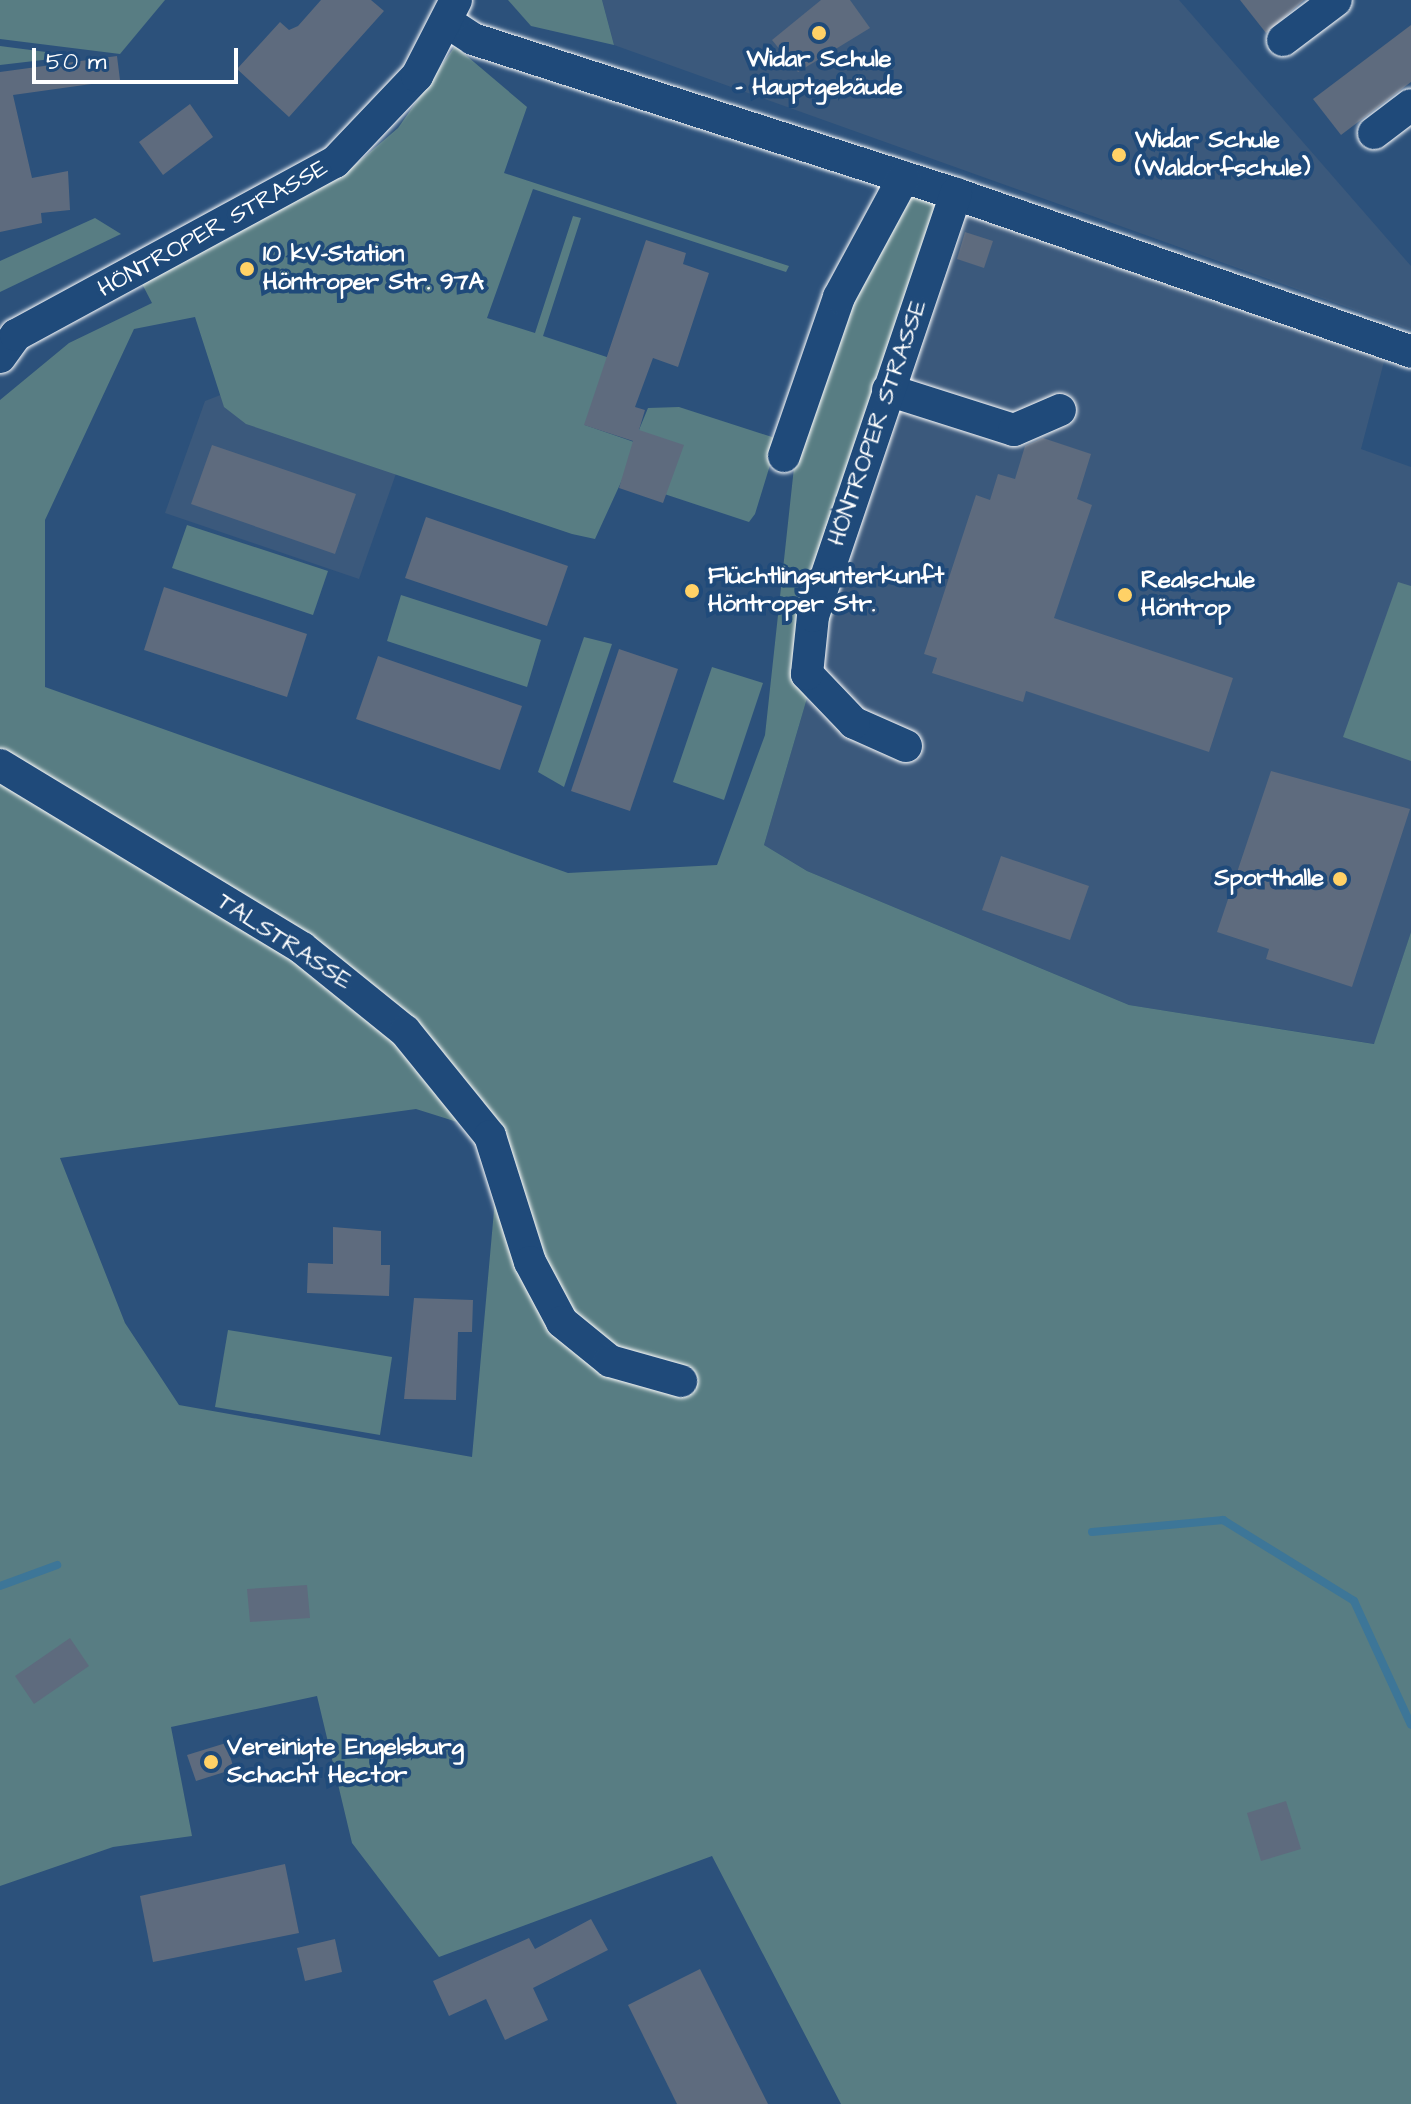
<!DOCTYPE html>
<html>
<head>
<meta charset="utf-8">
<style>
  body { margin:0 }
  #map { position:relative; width:1411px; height:2104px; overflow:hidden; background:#2c517b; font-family:"Architects Daughter",sans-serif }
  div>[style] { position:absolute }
  .built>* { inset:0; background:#3b597c }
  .green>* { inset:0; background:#587d83 }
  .stream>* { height:8px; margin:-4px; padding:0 4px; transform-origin:4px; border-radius:4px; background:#3d7698 }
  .building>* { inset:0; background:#5e6b7e }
  .roads { filter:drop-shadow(0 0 2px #fff) drop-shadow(0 0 2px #fff) }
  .minor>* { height:32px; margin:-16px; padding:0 16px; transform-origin:16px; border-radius:16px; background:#1f4a7a }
  .dots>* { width:22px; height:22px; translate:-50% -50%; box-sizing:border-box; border:4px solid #1f4a7a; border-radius:50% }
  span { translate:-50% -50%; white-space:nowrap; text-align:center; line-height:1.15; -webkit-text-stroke:8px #1f4a7a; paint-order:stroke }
  .poi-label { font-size:24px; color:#fff; font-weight:700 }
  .left { translate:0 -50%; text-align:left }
  .right { translate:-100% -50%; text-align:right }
  .street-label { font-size:24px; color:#fff }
  .scale { position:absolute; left:32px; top:48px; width:206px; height:36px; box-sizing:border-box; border:4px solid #fff; border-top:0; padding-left:10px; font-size:24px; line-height:28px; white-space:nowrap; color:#fff; -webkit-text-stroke:6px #1f4a7a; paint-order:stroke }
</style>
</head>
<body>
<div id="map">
  <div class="built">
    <div style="clip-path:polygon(602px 0,1179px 0,1411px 266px,1411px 330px,614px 45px)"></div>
    <div style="clip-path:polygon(966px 208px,1385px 358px,1361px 449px,1411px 467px,1411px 932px,1375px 1044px,1129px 1005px,807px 871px,764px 845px,851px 548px)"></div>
    <div style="clip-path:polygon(426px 388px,359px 579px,165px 513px,205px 401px,223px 394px)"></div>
  </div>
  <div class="green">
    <div style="clip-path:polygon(0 0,165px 0,120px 54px,0 39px)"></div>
    <div style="clip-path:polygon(508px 0,602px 0,614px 45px,531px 26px)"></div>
    <div style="clip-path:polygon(0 46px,77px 56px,0 65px)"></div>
    <div style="clip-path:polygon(evenodd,455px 46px,527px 107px,504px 173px,789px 266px,786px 272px,533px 189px,487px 318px,535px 333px,573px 216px,581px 218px,543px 336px,628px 364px,585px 425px,634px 442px,648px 408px,679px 407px,778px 439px,755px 514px,749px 522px,622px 480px,595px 539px,572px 534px,246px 424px,224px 407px,195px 317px,134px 329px,45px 520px,45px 687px,568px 873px,717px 865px,765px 735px,796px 449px,833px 341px,911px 190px,966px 208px,851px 548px,764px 845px,807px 871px,1129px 1005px,1374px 1044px,1411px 932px,1411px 2104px,841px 2104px,712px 1856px,439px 1957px,352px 1843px,317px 1696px,171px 1727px,192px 1836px,113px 1847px,0 1886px,0 400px,69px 343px,152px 303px,140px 280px,341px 177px,398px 128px,455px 46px,416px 1109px,470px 1126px,497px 1177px,472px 1457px,179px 1405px,125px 1323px,60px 1158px,416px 1109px)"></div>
    <div style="clip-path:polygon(95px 218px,121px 234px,0 292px,0 261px)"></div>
    <div style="clip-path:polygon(187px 525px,328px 571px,313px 615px,172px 568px)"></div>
    <div style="clip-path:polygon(1398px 582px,1411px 586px,1411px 761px,1343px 737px)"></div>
    <div style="clip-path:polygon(401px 595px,541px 640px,527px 687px,387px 641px)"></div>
    <div style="clip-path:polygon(584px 637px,612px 644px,564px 787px,538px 772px)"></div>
    <div style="clip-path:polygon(712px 667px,763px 683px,724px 800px,673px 782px)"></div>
    <div style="clip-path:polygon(228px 1330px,392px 1357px,380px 1435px,215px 1407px)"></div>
  </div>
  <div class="stream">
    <div style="left:1092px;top:1532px;width:132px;rotate:-5.2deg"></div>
    <div style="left:1223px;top:1520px;width:154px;rotate:31.7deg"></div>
    <div style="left:1354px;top:1601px;width:136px;rotate:65.3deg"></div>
    <div style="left:0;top:1586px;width:61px;rotate:-20.2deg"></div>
  </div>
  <div class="building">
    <div style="clip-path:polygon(321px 0,371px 0,384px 11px,289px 117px,237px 69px,280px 22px,289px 30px,298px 26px)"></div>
    <div style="clip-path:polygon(821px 0,850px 0,870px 28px,798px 72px,772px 40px)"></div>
    <div style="clip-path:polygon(1240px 0,1304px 0,1266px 33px)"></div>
    <div style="clip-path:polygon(1411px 25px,1411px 82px,1341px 135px,1313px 99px)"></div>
    <div style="clip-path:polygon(117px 56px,120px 80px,13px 95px,32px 178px,68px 171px,70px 210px,41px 213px,42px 223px,0 232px,0 72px)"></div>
    <div style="clip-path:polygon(190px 104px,213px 137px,163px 175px,139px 142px)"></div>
    <div style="clip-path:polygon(965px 232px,993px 241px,984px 268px,957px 259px)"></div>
    <div style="clip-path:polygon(646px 240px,686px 253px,683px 264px,709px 273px,678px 367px,653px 358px,635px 407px,645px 410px,639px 430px,684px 445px,663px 503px,619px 488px,633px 441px,584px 425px)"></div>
    <div style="clip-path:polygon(1043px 438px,1091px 454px,1077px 499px,1092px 505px,1054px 618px,1233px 678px,1209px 752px,1026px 691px,1023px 702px,932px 673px,937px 658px,924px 654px,976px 495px,990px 500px,998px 474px,1015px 479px,1025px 446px)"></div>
    <div style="clip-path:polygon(212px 445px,356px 494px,335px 554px,191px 504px)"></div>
    <div style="clip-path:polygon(426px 517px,568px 566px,547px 626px,405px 578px)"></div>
    <div style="clip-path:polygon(164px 587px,307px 634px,287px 697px,144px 650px)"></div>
    <div style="clip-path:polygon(619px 649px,678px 669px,630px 811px,571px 791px)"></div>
    <div style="clip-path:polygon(378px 656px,522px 706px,500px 770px,356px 719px)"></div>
    <div style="clip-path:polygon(1271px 771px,1410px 809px,1352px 987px,1266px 959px,1269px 949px,1217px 932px)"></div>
    <div style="clip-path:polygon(1001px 856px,1089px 886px,1070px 940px,982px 910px)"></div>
    <div style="clip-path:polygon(333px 1227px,381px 1231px,381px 1265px,390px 1265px,389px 1296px,307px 1293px,308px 1263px,333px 1264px)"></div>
    <div style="clip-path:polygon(414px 1298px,473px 1300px,472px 1332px,458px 1332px,456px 1400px,404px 1399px)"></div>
    <div style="clip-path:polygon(307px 1585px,310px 1618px,250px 1622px,247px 1589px)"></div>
    <div style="clip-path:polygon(70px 1638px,89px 1666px,34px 1704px,15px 1676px)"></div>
    <div style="clip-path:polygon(226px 1743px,234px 1769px,196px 1781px,187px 1755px)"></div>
    <div style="clip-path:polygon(1286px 1801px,1301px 1849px,1261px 1861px,1247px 1813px)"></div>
    <div style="clip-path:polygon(285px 1864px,299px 1933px,153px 1962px,140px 1896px)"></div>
    <div style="clip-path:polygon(591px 1919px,608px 1950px,533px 1988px,548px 2020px,505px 2040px,486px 1999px,449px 2016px,433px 1981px,529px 1938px,535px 1949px)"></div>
    <div style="clip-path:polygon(335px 1939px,342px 1972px,305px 1981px,297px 1948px)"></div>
    <div style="clip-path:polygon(700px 1969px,768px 2104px,677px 2104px,628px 2005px)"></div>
  </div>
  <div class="roads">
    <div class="minor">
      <div style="left:447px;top:22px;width:31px;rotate:33deg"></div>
      <div style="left:473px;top:39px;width:507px;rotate:17.79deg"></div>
      <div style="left:956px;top:194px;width:482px;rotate:19.1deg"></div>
      <div style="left:1283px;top:40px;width:66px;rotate:-37deg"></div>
      <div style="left:1374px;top:133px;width:46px;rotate:-37.1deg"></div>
      <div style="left:0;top:357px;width:27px;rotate:-54deg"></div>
      <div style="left:16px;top:335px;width:363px;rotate:-28.5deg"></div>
      <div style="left:335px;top:162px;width:119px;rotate:-46.4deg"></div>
      <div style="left:417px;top:76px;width:85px;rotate:-62.8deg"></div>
      <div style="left:888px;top:390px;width:132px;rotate:17.6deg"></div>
      <div style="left:1014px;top:430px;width:50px;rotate:-23.5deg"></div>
      <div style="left:784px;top:456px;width:168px;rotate:-70.9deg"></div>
      <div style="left:839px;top:297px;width:136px;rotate:-61.6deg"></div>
      <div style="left:906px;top:746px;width:57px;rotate:-156.1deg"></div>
      <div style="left:854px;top:723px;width:68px;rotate:-133.8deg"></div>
      <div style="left:807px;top:674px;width:58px;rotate:-84.1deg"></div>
      <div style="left:813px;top:616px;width:446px;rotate:-71.3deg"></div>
      <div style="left:0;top:765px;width:353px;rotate:31.2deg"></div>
      <div style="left:302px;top:948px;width:132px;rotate:38.9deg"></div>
      <div style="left:405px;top:1031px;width:135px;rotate:51deg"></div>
      <div style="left:490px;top:1136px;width:132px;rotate:72.4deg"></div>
      <div style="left:530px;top:1262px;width:68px;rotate:61.9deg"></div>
      <div style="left:562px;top:1322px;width:62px;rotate:39.1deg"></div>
      <div style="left:610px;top:1361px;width:74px;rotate:15.7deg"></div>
    </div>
  </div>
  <div class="dots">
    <div style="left:819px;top:33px;background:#ffd166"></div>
    <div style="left:1119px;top:155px;background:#ffd166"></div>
    <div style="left:247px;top:269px;background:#ffd166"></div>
    <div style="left:692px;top:591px;background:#ffd166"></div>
    <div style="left:1125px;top:595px;background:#ffd166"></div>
    <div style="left:1340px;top:879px;background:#ffd166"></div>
    <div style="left:211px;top:1762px;background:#ffd166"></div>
  </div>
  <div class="poi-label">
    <span style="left:819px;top:74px">Widar Schule<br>- Hauptgebäude</span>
    <span class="left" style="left:1135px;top:155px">Widar Schule<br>(Waldorfschule)</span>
    <span class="left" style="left:263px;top:269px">10 kV-Station<br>Höntroper Str. 97A</span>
    <span class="left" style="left:708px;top:591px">Flüchtlingsunterkunft<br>Höntroper Str.</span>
    <span class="left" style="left:1141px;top:595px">Realschule<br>Höntrop</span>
    <span class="right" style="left:1324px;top:879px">Sporthalle</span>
    <span class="left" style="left:227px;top:1762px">Vereinigte Engelsburg<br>Schacht Hector</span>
  </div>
  <div class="street-label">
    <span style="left:213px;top:229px;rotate:-29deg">HÖNTROPER STRASSE</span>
    <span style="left:878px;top:423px;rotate:-71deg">HÖNTROPER STRASSE</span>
    <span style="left:284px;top:942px;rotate:33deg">TALSTRASSE</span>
  </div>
  <div class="scale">50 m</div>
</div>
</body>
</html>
